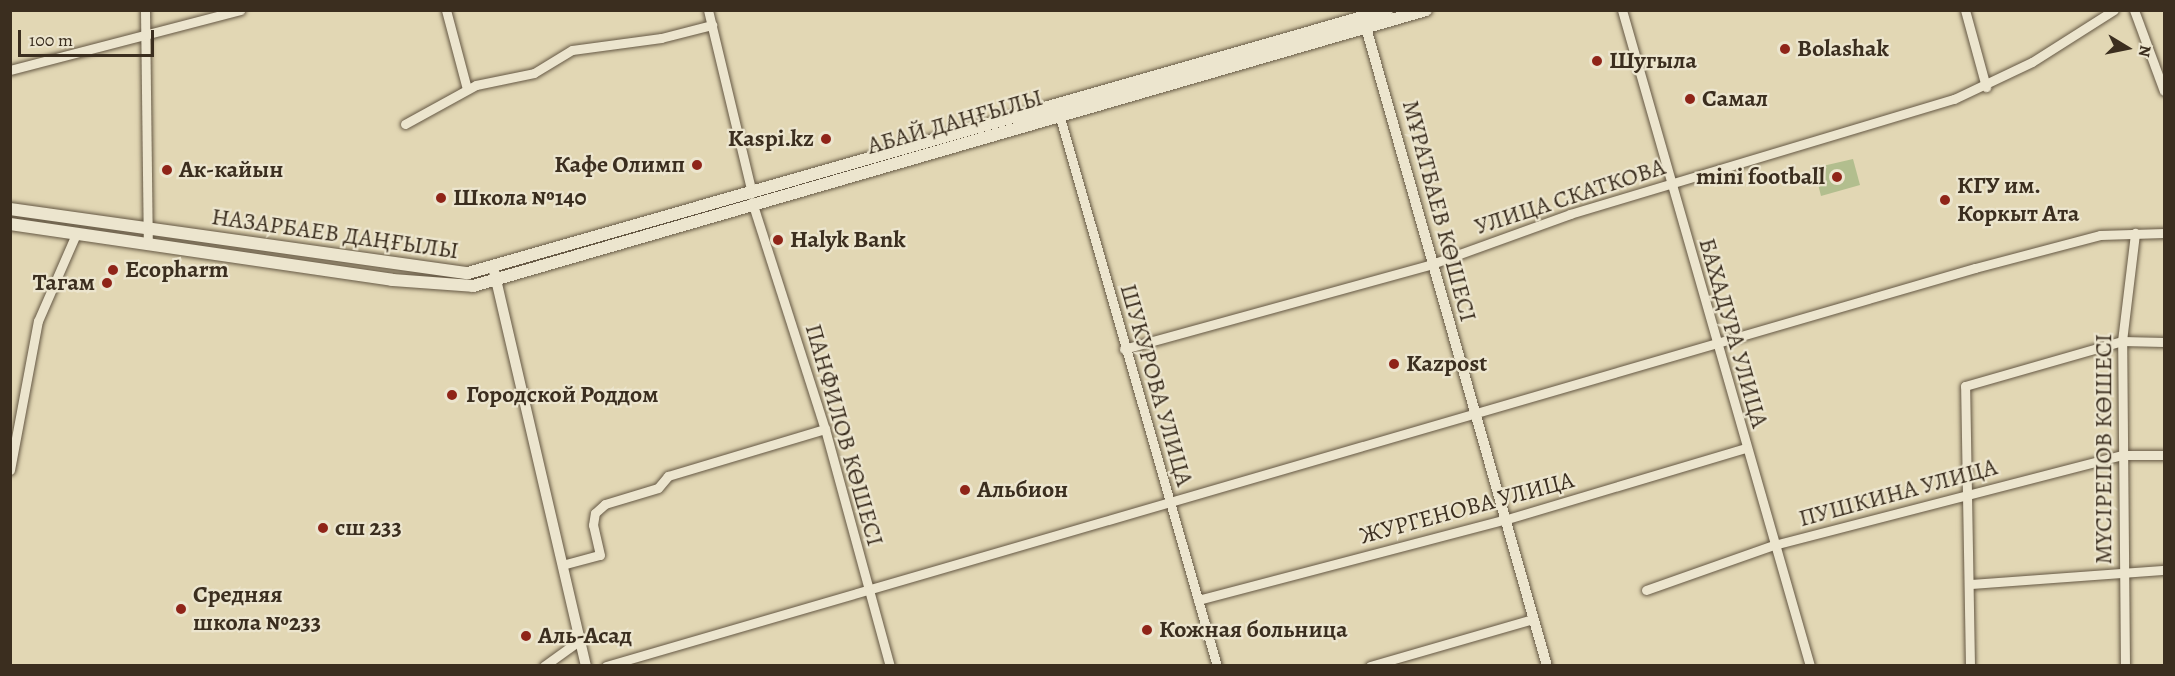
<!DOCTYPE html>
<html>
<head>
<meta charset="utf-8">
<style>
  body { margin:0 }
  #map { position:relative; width:2175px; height:676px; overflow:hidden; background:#e2d7b4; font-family:Alegreya,serif }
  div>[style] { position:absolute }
  .green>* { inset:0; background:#b2be8e }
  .roads { filter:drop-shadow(0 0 2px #655844) drop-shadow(0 0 2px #655844) }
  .minor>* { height:9px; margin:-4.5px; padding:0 4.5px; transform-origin:4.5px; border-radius:4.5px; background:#ece5ce }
  .tertiary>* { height:10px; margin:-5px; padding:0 5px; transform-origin:5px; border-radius:5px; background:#ece5ce }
  .secondary>* { height:12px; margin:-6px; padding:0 6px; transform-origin:6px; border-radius:6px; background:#ece5ce }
  .dots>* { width:16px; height:16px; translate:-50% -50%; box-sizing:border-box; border:3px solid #ece5ce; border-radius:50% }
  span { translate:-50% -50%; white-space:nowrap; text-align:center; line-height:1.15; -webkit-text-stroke:4.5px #ece5ce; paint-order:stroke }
  .poi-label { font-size:24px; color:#3b2e1f; font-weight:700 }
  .left { translate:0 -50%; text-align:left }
  .right { translate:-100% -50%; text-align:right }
  .street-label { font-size:24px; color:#3b2e1f }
  .frame { position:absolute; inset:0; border:12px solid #3b2e1f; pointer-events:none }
  .north { position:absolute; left:2097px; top:18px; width:60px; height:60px; -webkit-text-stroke:4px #ece5ce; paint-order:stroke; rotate:100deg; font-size:16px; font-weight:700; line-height:24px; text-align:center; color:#3b2e1f }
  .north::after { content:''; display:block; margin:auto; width:21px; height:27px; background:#3b2e1f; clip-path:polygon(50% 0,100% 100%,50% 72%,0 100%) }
  .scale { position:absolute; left:18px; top:30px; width:136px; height:27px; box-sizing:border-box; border:3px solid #3b2e1f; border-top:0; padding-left:8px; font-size:18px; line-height:21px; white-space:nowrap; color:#3b2e1f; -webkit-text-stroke:4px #ece5ce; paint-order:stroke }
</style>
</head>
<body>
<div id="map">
  <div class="green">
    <div style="clip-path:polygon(1853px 159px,1860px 185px,1821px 196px,1814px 168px)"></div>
  </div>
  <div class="roads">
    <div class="minor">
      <div style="left:145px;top:10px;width:234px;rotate:89.3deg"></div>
      <div style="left:446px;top:10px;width:82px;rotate:75.1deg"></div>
      <div style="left:708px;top:10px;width:188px;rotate:76.5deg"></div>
      <div style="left:1622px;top:10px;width:682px;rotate:74.01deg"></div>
      <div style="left:1965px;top:10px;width:80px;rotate:74.7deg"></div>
      <div style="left:2134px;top:10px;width:86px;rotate:69.7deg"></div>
      <div style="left:10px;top:70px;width:238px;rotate:-14.6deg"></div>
      <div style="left:1059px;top:114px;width:574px;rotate:74.03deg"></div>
      <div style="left:405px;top:124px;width:81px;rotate:-28.8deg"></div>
      <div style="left:476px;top:85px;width:59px;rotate:-11.7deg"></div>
      <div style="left:534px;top:73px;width:44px;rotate:-31.2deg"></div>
      <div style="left:572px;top:50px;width:90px;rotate:-7.7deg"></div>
      <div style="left:661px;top:38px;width:53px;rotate:-14.3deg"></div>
      <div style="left:752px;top:202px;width:238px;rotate:72.2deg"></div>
      <div style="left:825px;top:429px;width:246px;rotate:74.7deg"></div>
      <div style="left:1124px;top:349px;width:320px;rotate:-15.4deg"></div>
      <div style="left:1432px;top:264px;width:147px;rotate:-19.9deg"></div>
      <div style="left:1570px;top:214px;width:401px;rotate:-16.7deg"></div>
      <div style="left:1954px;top:99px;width:86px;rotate:-25.4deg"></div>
      <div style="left:2032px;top:62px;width:97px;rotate:-32.4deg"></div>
      <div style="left:10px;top:470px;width:152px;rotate:-79.4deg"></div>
      <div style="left:38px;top:321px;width:95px;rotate:-66.4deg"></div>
      <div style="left:562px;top:565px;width:39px;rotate:-15deg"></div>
      <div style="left:600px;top:555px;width:31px;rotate:-103deg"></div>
      <div style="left:593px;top:525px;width:12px;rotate:-81deg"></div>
      <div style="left:595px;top:513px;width:13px;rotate:-42deg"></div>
      <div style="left:605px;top:504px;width:55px;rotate:-16.8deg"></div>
      <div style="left:658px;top:488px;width:16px;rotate:-50deg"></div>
      <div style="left:668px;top:476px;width:164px;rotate:-16.7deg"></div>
      <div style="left:1972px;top:584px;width:193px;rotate:-4.2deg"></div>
      <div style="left:1646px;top:590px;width:136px;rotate:-19.4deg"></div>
      <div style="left:1774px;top:545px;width:360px;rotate:-14.5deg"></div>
      <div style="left:2123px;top:455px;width:41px"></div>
      <div style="left:1198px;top:600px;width:316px;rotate:-14.7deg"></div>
      <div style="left:1504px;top:520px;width:252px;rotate:-16.6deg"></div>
      <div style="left:544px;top:666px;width:44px;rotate:-35.8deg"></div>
      <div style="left:606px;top:666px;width:1426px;rotate:-16.21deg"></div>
      <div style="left:1975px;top:268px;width:129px;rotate:-14.8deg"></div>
      <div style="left:2100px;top:235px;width:64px;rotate:-1.8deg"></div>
      <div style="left:1370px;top:666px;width:170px;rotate:-16.1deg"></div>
      <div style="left:1970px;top:666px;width:280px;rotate:-91deg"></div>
      <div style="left:1965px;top:386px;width:163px;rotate:-16deg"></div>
      <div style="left:2122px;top:341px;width:42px;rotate:1.4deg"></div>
      <div style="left:2125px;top:666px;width:325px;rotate:-90.5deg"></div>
      <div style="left:2122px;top:341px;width:109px;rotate:-83.1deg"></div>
    </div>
    <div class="tertiary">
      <div style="left:1361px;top:10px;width:682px;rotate:74.17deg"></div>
      <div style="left:494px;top:271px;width:406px;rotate:76.9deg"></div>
    </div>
    <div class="secondary">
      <div style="left:10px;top:209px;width:462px;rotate:8deg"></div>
      <div style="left:468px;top:273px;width:956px;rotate:-15.97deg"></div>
      <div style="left:10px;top:224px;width:386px;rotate:8.3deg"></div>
      <div style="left:392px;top:280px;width:81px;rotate:4.2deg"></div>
      <div style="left:473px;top:286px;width:992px;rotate:-16.15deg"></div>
    </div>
  </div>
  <div class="dots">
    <div style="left:1785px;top:49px;background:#8f2418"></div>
    <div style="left:1597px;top:61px;background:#8f2418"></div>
    <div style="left:1690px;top:99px;background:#8f2418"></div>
    <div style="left:826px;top:139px;background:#8f2418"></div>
    <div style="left:697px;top:165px;background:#8f2418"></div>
    <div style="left:167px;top:170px;background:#8f2418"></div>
    <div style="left:1837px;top:177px;background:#8f2418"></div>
    <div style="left:441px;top:198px;background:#8f2418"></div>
    <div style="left:1945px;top:200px;background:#8f2418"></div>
    <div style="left:778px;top:240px;background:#8f2418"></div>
    <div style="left:113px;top:270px;background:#8f2418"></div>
    <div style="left:107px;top:283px;background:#8f2418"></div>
    <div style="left:1394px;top:364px;background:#8f2418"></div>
    <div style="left:452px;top:395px;background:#8f2418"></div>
    <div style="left:965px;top:490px;background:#8f2418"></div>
    <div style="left:323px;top:528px;background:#8f2418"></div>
    <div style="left:181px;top:609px;background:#8f2418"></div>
    <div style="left:1147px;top:630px;background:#8f2418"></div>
    <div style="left:526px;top:636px;background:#8f2418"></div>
  </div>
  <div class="poi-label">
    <span class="left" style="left:1797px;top:49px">Bolashak</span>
    <span class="left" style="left:1609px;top:61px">Шугыла</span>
    <span class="left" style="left:1702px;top:99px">Самал</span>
    <span class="right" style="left:814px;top:139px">Kaspi.kz</span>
    <span class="right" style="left:685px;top:165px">Кафе Олимп</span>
    <span class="left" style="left:179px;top:170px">Ак-кайын</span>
    <span class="right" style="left:1825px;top:177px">mini football</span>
    <span class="left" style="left:1957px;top:200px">КГУ им.<br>Коркыт Ата</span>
    <span class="left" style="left:453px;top:198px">Школа №140</span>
    <span class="left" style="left:790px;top:240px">Halyk Bank</span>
    <span class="left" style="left:125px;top:270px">Ecopharm</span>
    <span class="right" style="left:95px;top:283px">Тагам</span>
    <span class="left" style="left:1406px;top:364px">Kazpost</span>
    <span class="left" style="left:466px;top:395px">Городской Роддом</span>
    <span class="left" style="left:977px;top:490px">Альбион</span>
    <span class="left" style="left:335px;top:528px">сш 233</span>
    <span class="left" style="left:193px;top:609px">Средняя<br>школа №233</span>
    <span class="left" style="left:1159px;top:630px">Кожная больница</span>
    <span class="left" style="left:538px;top:636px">Аль-Асад</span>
  </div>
  <div class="street-label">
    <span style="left:955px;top:122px;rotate:-16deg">АБАЙ ДАҢҒЫЛЫ</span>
    <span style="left:1570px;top:197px;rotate:-18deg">УЛИЦА СКАТКОВА</span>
    <span style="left:1439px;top:211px;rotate:75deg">МҰРАТБАЕВ КӨШЕСІ</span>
    <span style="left:335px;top:234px;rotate:8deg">НАЗАРБАЕВ ДАҢҒЫЛЫ</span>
    <span style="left:1733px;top:333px;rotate:74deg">БАХАДУРА УЛИЦА</span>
    <span style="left:1156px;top:385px;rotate:74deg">ШУКУРОВА УЛИЦА</span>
    <span style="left:844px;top:435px;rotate:74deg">ПАНФИЛОВ КӨШЕСІ</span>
    <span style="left:2104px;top:449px;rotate:-90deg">МҮСІРЕПОВ КӨШЕСІ</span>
    <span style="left:1898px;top:493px;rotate:-15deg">ПУШКИНА УЛИЦА</span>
    <span style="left:1467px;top:508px;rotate:-15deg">ЖУРГЕНОВА УЛИЦА</span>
  </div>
  <div class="frame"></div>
  <div class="north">N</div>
  <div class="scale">100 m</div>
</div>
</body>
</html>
